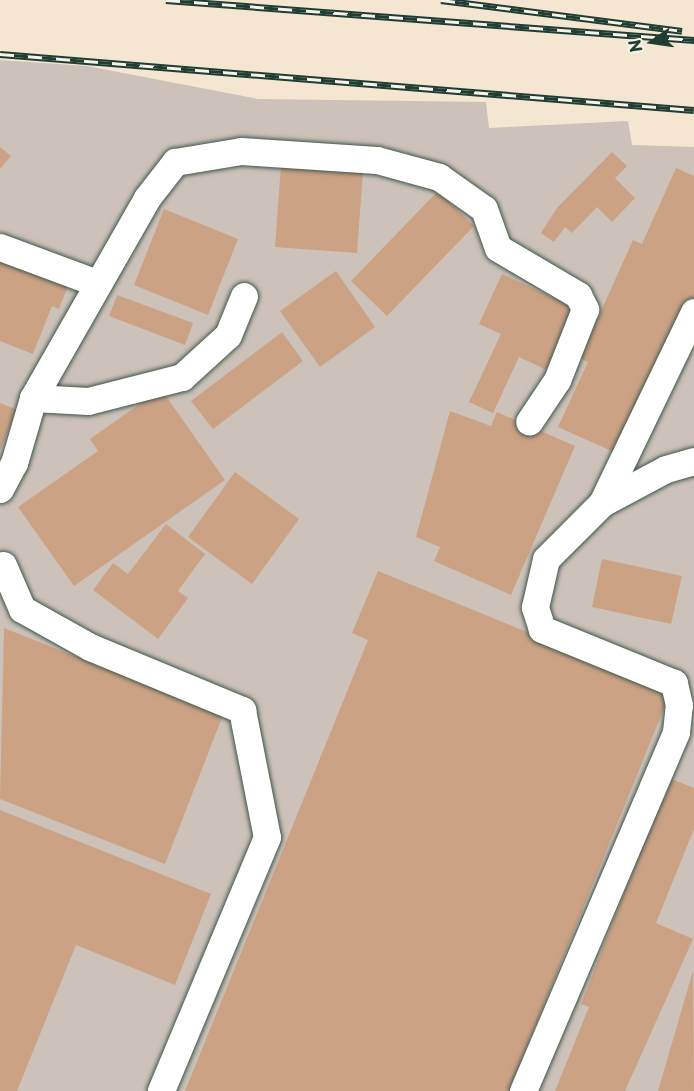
<!DOCTYPE html>
<html>
<head>
<meta charset="utf-8">
<style>
  body { margin:0 }
  #map { position:relative; width:694px; height:1091px; overflow:hidden; background:#f4e6d0; font-family:"Playpen Sans",sans-serif }
  div>[style] { position:absolute }
  .industrial>* { inset:0; background:#ccc2b9 }
  .building>* { inset:0; background:#cca285 }
  .roads { filter:drop-shadow(0 0 2px #3f564b) drop-shadow(0 0 2px #3f564b) }
  .minor>* { height:27px; margin:-13.5px; padding:0 13.5px; transform-origin:13.5px; border-radius:13.5px; background:#fff }
  .rail>* { height:7px; margin-top:-3.5px; transform-origin:0; background:repeating-linear-gradient(90deg,#f7f3e8 0 14px,#1f3d34 0 28px); box-sizing:border-box; border-block:2px solid #1f3d34 }
  span { translate:-50% -50%; white-space:nowrap; text-align:center; line-height:1.15; -webkit-text-stroke:4.5px #f7f3e8; paint-order:stroke }
  .north { position:absolute; left:622px; top:12px; width:60px; height:60px; -webkit-text-stroke:4px #f7f3e8; paint-order:stroke; rotate:257deg; font-size:16px; font-weight:700; line-height:24px; text-align:center; color:#1f3d34 }
  .north::after { content:''; display:block; margin:auto; width:21px; height:27px; background:#1f3d34; clip-path:polygon(50% 0,100% 100%,50% 72%,0 100%) }
</style>
</head>
<body>
<div id="map">
  <div class="industrial">
    <div style="clip-path:polygon(0 60px,87px 66px,258px 99px,486px 102px,489px 128px,628px 121px,632px 145px,694px 147px,694px 1091px,0 1091px)"></div>
  </div>
  <div class="building">
    <div style="clip-path:polygon(0 147px,11px 156px,0 169px)"></div>
    <div style="clip-path:polygon(612px 152px,627px 166px,615px 178px,635px 198px,612px 222px,597px 207px,572px 233px,565px 227px,554px 242px,541px 233px,557px 208px)"></div>
    <div style="clip-path:polygon(281px 165px,363px 171px,357px 253px,275px 247px)"></div>
    <div style="clip-path:polygon(676px 168px,694px 176px,694px 303px,616px 453px,558px 427px,588px 362px,580px 358px,633px 240px,642px 244px)"></div>
    <div style="clip-path:polygon(438px 191px,474px 226px,387px 316px,351px 281px)"></div>
    <div style="clip-path:polygon(164px 209px,238px 239px,208px 315px,134px 285px)"></div>
    <div style="clip-path:polygon(0 259px,68px 286px,59px 309px,52px 306px,33px 354px,0 341px)"></div>
    <div style="clip-path:polygon(336px 271px,375px 327px,320px 367px,280px 311px)"></div>
    <div style="clip-path:polygon(502px 274px,577px 309px,549px 371px,519px 357px,493px 413px,469px 402px,501px 334px,479px 324px)"></div>
    <div style="clip-path:polygon(117px 295px,193px 323px,185px 345px,109px 316px)"></div>
    <div style="clip-path:polygon(282px 332px,303px 361px,213px 429px,191px 401px)"></div>
    <div style="clip-path:polygon(161px 389px,225px 480px,74px 586px,18px 507px,98px 451px,90px 439px)"></div>
    <div style="clip-path:polygon(0 403px,17px 410px,0 450px)"></div>
    <div style="clip-path:polygon(450px 411px,491px 426px,497px 412px,575px 446px,511px 595px,434px 561px,440px 547px,416px 537px)"></div>
    <div style="clip-path:polygon(235px 472px,299px 519px,252px 584px,188px 537px)"></div>
    <div style="clip-path:polygon(166px 524px,205px 554px,178px 591px,188px 598px,158px 639px,93px 590px,113px 563px,128px 574px)"></div>
    <div style="clip-path:polygon(602px 559px,682px 576px,671px 624px,592px 607px)"></div>
    <div style="clip-path:polygon(378px 571px,671px 691px,509px 1091px,185px 1091px,368px 640px,352px 633px)"></div>
    <div style="clip-path:polygon(4px 628px,223px 715px,165px 864px,0 799px)"></div>
    <div style="clip-path:polygon(669px 778px,694px 788px,694px 829px,656px 923px,693px 939px,625px 1091px,555px 1091px,589px 1007px,581px 1004px)"></div>
    <div style="clip-path:polygon(0 810px,211px 894px,175px 985px,76px 945px,17px 1091px,0 1091px)"></div>
    <div style="clip-path:polygon(693px 971px,694px 1091px,658px 1091px)"></div>
  </div>
  <div class="roads">
    <div class="minor">
      <div style="left:0;top:247px;width:103px;rotate:20.4deg"></div>
      <div style="left:33px;top:398px;width:55px;rotate:3.1deg"></div>
      <div style="left:88px;top:401px;width:97px;rotate:-14.3deg"></div>
      <div style="left:182px;top:377px;width:62px;rotate:-42.4deg"></div>
      <div style="left:228px;top:335px;width:42px;rotate:-67.7deg"></div>
      <div style="left:0;top:489px;width:30px;rotate:-62deg"></div>
      <div style="left:14px;top:463px;width:68px;rotate:-73.7deg"></div>
      <div style="left:33px;top:398px;width:230px;rotate:-60.3deg"></div>
      <div style="left:147px;top:198px;width:46px;rotate:-52.1deg"></div>
      <div style="left:175px;top:162px;width:67px;rotate:-9.5deg"></div>
      <div style="left:241px;top:151px;width:136px;rotate:3.8deg"></div>
      <div style="left:377px;top:160px;width:64px;rotate:15.3deg"></div>
      <div style="left:439px;top:177px;width:55px;rotate:35.4deg"></div>
      <div style="left:484px;top:209px;width:41px;rotate:70.3deg"></div>
      <div style="left:498px;top:248px;width:93px;rotate:30.4deg"></div>
      <div style="left:578px;top:295px;width:16px;rotate:63deg"></div>
      <div style="left:585px;top:309px;width:76px;rotate:111.5deg"></div>
      <div style="left:557px;top:380px;width:50px;rotate:123.7deg"></div>
      <div style="left:602px;top:503px;width:212px;rotate:-64.3deg"></div>
      <div style="left:3px;top:565px;width:48px;rotate:66.6deg"></div>
      <div style="left:22px;top:609px;width:78px;rotate:29.2deg"></div>
      <div style="left:90px;top:647px;width:165px;rotate:22.5deg"></div>
      <div style="left:242px;top:710px;width:129px;rotate:78.9deg"></div>
      <div style="left:267px;top:837px;width:275px;rotate:112.7deg"></div>
      <div style="left:523px;top:1091px;width:390px;rotate:-66.9deg"></div>
      <div style="left:676px;top:732px;width:27px;rotate:-84deg"></div>
      <div style="left:679px;top:705px;width:23px;rotate:-103deg"></div>
      <div style="left:674px;top:683px;width:143px;rotate:-157.8deg"></div>
      <div style="left:542px;top:629px;width:23px;rotate:-108deg"></div>
      <div style="left:535px;top:607px;width:49px;rotate:-77.1deg"></div>
      <div style="left:546px;top:559px;width:79px;rotate:-45deg"></div>
      <div style="left:602px;top:503px;width:72px;rotate:-28deg"></div>
      <div style="left:666px;top:469px;width:29px;rotate:-16deg"></div>
    </div>
  </div>
  <div class="rail">
    <div style="left:166px;top:0;width:530px;rotate:4.33deg"></div>
    <div style="left:441px;top:0;width:243px;rotate:7.3deg"></div>
    <div style="left:0;top:54px;width:696px;rotate:4.61deg"></div>
  </div>
  <div class="north">N</div>
</div>
</body>
</html>
